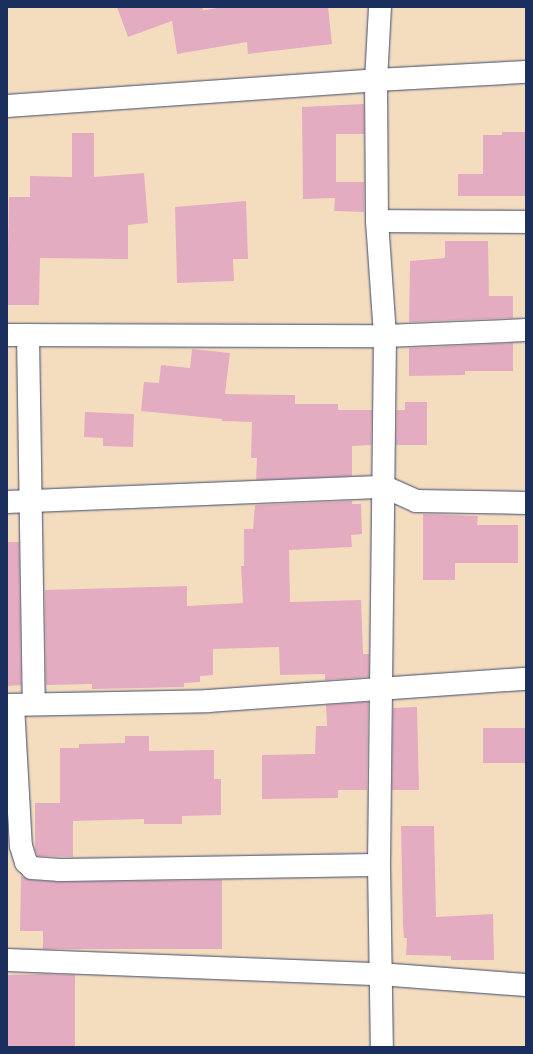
<!DOCTYPE html>
<html>
<head>
<meta charset="utf-8">
<style>
  body { margin:0 }
  #map { position:relative; width:533px; height:1054px; overflow:hidden; background:#f4ddbf; font-family:Pangolin,sans-serif }
  div>[style] { position:absolute }
  .building>* { inset:0; background:#e4acc1 }
  .roads { filter:drop-shadow(0 0 1px #3c496d) drop-shadow(0 0 1px #3c496d) }
  .minor>* { height:22px; margin:-11px; padding:0 11px; transform-origin:11px; border-radius:11px; background:#fff }
  span { translate:-50% -50%; white-space:nowrap; text-align:center; line-height:1.15; -webkit-text-stroke:3px #fcf5e5; paint-order:stroke }
  .frame { position:absolute; inset:0; border:8px solid #1b2f5e; pointer-events:none }
</style>
</head>
<body>
<div id="map">
  <div class="building">
    <div style="clip-path:polygon(117px 7px,202px 7px,203px 10px,199px 11px,224px 7px,328px 7px,332px 44px,248px 54px,247px 42px,177px 54px,172px 21px,128px 37px)"></div>
    <div style="clip-path:polygon(364px 104px,364px 134px,336px 134px,336px 182px,364px 182px,364px 212px,334px 211px,335px 198px,303px 199px,302px 107px)"></div>
    <div style="clip-path:polygon(502px 132px,526px 132px,526px 196px,458px 196px,458px 174px,483px 174px,483px 135px,502px 135px)"></div>
    <div style="clip-path:polygon(72px 133px,94px 133px,94px 177px,144px 173px,148px 223px,128px 225px,128px 259px,40px 258px,39px 305px,7px 305px,9px 197px,30px 197px,30px 176px,72px 177px)"></div>
    <div style="clip-path:polygon(246px 201px,248px 259px,233px 259px,234px 281px,177px 283px,175px 207px)"></div>
    <div style="clip-path:polygon(445px 241px,488px 241px,489px 296px,513px 296px,513px 318px,409px 322px,410px 261px,445px 258px)"></div>
    <div style="clip-path:polygon(513px 343px,513px 371px,465px 371px,465px 375px,409px 376px,409px 348px)"></div>
    <div style="clip-path:polygon(192px 349px,230px 353px,225px 394px,295px 395px,295px 404px,338px 404px,338px 410px,372px 410px,371px 445px,352px 446px,352px 476px,256px 480px,257px 458px,251px 458px,252px 422px,222px 421px,222px 419px,141px 411px,144px 382px,159px 383px,161px 365px,190px 368px)"></div>
    <div style="clip-path:polygon(405px 402px,427px 402px,427px 445px,396px 445px,397px 410px,405px 410px)"></div>
    <div style="clip-path:polygon(85px 412px,134px 414px,133px 447px,103px 446px,103px 438px,84px 437px)"></div>
    <div style="clip-path:polygon(352px 501px,352px 504px,361px 504px,362px 534px,351px 535px,352px 547px,289px 550px,290px 602px,361px 600px,363px 654px,369px 654px,369px 677px,325px 680px,325px 674px,280px 675px,279px 647px,213px 649px,213px 675px,200px 676px,200px 682px,184px 683px,184px 687px,92px 689px,92px 684px,46px 685px,45px 590px,187px 586px,187px 606px,243px 603px,241px 566px,244px 566px,244px 529px,253px 529px,255px 505px)"></div>
    <div style="clip-path:polygon(423px 514px,478px 516px,477px 525px,518px 525px,518px 563px,455px 563px,455px 580px,423px 580px)"></div>
    <div style="clip-path:polygon(7px 542px,19px 542px,21px 685px,7px 686px)"></div>
    <div style="clip-path:polygon(368px 702px,367px 790px,338px 790px,338px 798px,262px 799px,262px 755px,315px 754px,316px 726px,327px 726px,326px 705px)"></div>
    <div style="clip-path:polygon(417px 707px,419px 790px,392px 790px,393px 708px)"></div>
    <div style="clip-path:polygon(483px 728px,526px 728px,526px 763px,483px 763px)"></div>
    <div style="clip-path:polygon(125px 736px,149px 736px,149px 751px,214px 750px,214px 779px,221px 779px,221px 815px,182px 816px,182px 824px,144px 824px,144px 819px,73px 821px,73px 857px,38px 856px,35px 850px,35px 803px,60px 803px,60px 748px,79px 748px,79px 744px,125px 743px)"></div>
    <div style="clip-path:polygon(401px 826px,434px 826px,436px 917px,493px 914px,494px 960px,451px 960px,451px 956px,406px 955px,407px 938px,404px 938px,403px 925px)"></div>
    <div style="clip-path:polygon(21px 876px,31px 880px,60px 882px,222px 880px,222px 949px,43px 949px,43px 931px,20px 931px)"></div>
    <div style="clip-path:polygon(43px 974px,75px 975px,75px 1047px,7px 1047px,7px 975px)"></div>
  </div>
  <div class="roads">
    <div class="minor">
      <div style="left:380px;top:7px;width:73px;rotate:93.1deg"></div>
      <div style="left:376px;top:80px;width:141px;rotate:89.6deg"></div>
      <div style="left:377px;top:221px;width:115px;rotate:86deg"></div>
      <div style="left:385px;top:336px;width:529px;rotate:90.65deg"></div>
      <div style="left:379px;top:865px;width:182px;rotate:89.1deg"></div>
      <div style="left:7px;top:106px;width:370px;rotate:-4deg"></div>
      <div style="left:376px;top:80px;width:150px;rotate:-3.1deg"></div>
      <div style="left:377px;top:221px;width:149px;rotate:0.4deg"></div>
      <div style="left:7px;top:335px;width:378px;rotate:0.2deg"></div>
      <div style="left:385px;top:336px;width:141px;rotate:-2.4deg"></div>
      <div style="left:28px;top:335px;width:369px;rotate:89.1deg"></div>
      <div style="left:7px;top:502px;width:378px;rotate:-2.3deg"></div>
      <div style="left:385px;top:487px;width:34px;rotate:24deg"></div>
      <div style="left:416px;top:501px;width:110px;rotate:1deg"></div>
      <div style="left:7px;top:705px;width:201px;rotate:-1.1deg"></div>
      <div style="left:208px;top:701px;width:319px;rotate:-4deg"></div>
      <div style="left:13px;top:705px;width:141px;rotate:86.8deg"></div>
      <div style="left:21px;top:846px;width:17px;rotate:73deg"></div>
      <div style="left:26px;top:862px;width:8px;rotate:45deg"></div>
      <div style="left:32px;top:868px;width:28px;rotate:4deg"></div>
      <div style="left:60px;top:870px;width:319px;rotate:-0.9deg"></div>
      <div style="left:7px;top:960px;width:372px;rotate:2.2deg"></div>
      <div style="left:379px;top:974px;width:147px;rotate:4.3deg"></div>
    </div>
  </div>
  <div class="frame"></div>
</div>
</body>
</html>
